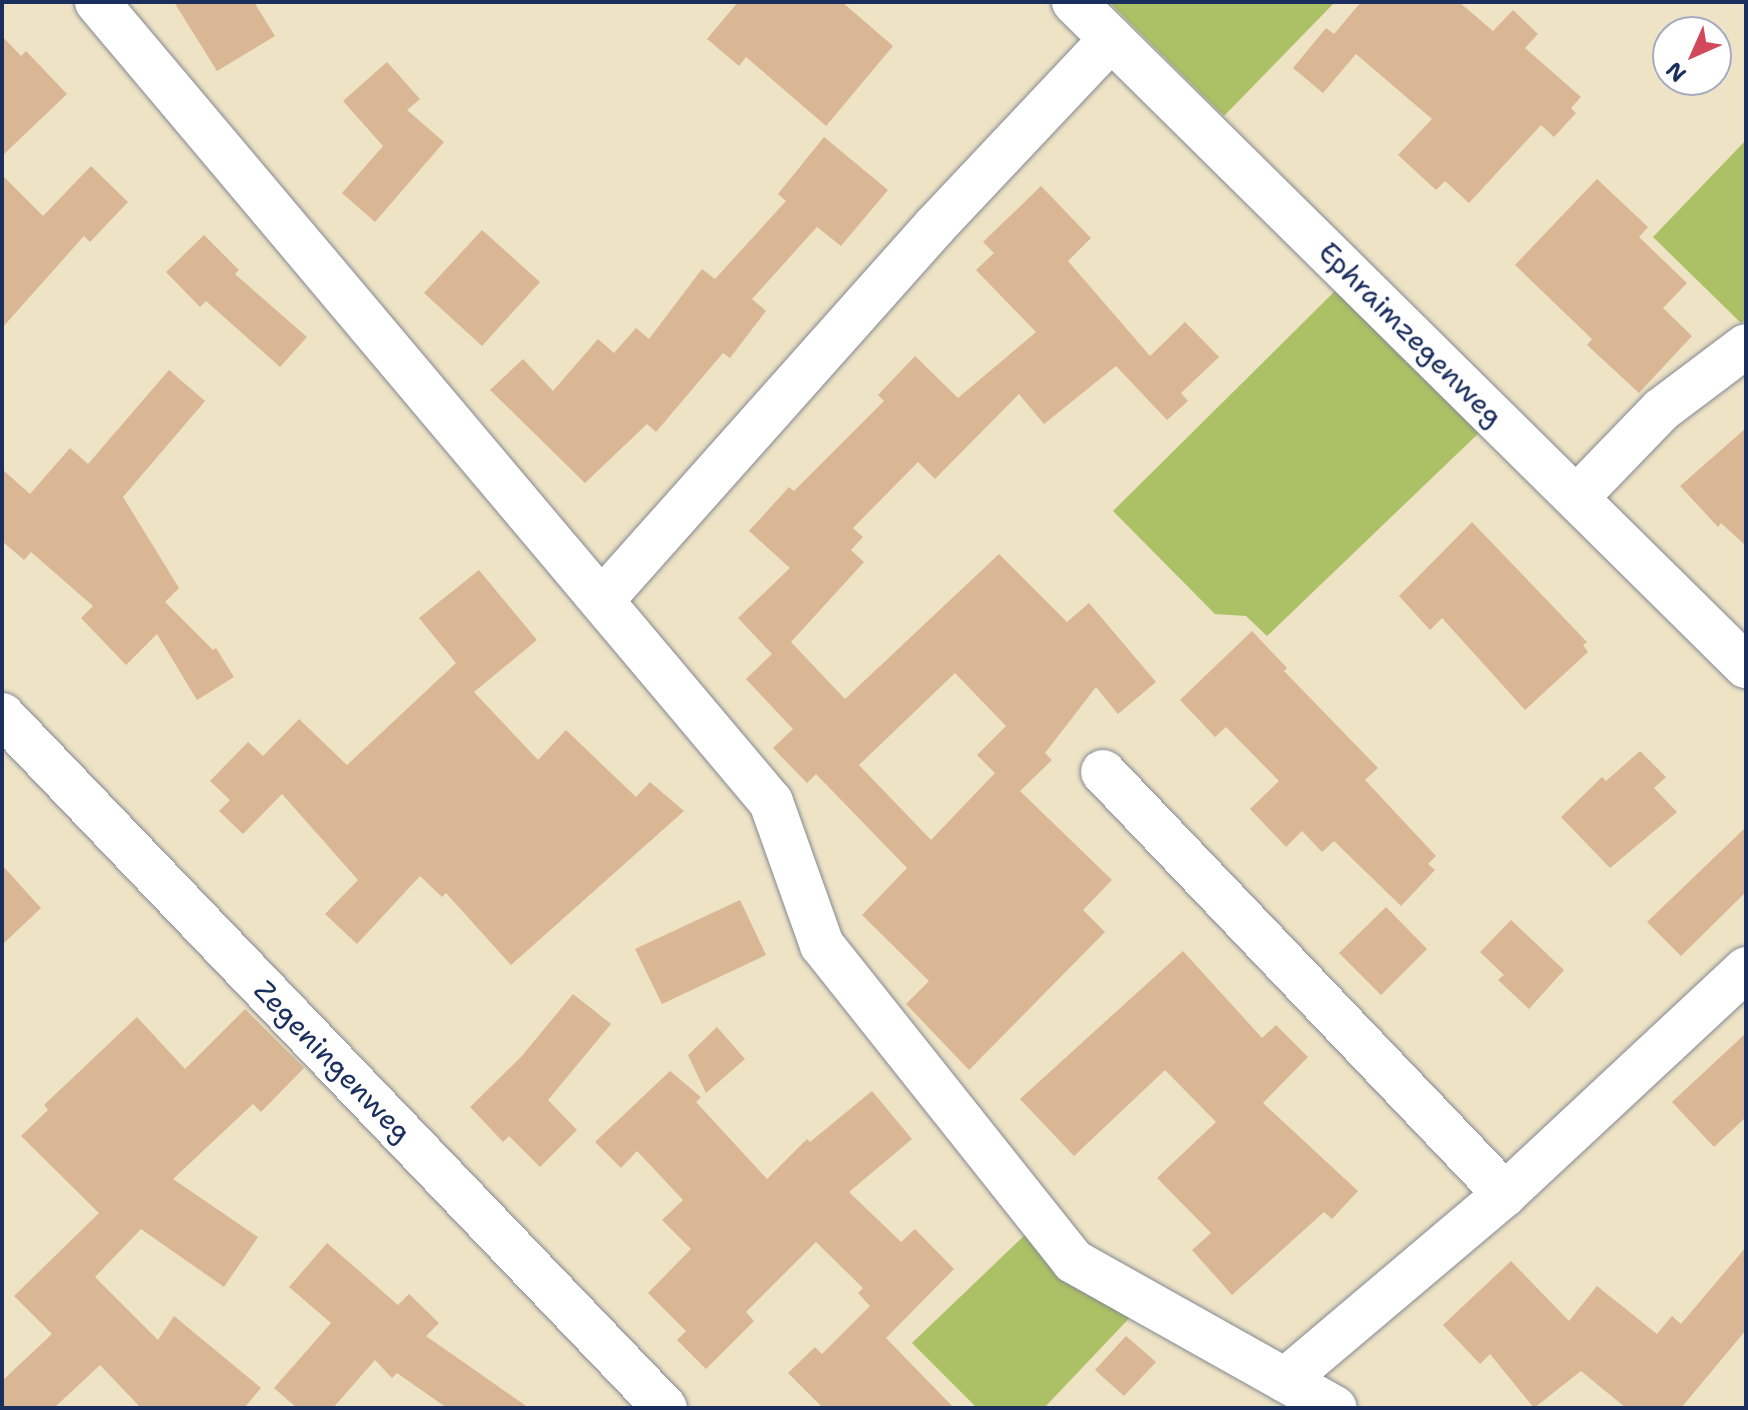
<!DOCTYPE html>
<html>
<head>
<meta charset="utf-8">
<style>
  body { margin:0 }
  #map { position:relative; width:1748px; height:1410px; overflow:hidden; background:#eee3c5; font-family:"Shantell Sans",sans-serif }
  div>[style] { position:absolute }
  .green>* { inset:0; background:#acc165 }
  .building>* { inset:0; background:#d9b794 }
  .roads { filter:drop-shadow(0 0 2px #848992) drop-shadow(0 0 2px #848992) }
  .minor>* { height:44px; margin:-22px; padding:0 22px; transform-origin:22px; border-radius:22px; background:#fff }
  span { translate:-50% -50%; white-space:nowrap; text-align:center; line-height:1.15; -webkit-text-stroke:6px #fff; paint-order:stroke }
  .street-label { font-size:28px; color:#1b2f5e }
  .frame { position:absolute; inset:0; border:4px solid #1b2f5e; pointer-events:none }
  .north { position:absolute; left:1652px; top:16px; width:80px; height:80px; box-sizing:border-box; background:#fff; border:2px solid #a4acbf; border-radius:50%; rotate:225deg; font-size:22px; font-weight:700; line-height:32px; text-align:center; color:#1b2f5e }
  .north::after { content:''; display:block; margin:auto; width:28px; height:36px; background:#d1495b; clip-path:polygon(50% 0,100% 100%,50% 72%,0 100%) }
</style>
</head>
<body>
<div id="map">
  <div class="green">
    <div style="clip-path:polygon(1109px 2px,1335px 2px,1224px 116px)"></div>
    <div style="clip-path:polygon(1746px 140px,1746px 319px,1741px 323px,1653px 237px)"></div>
    <div style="clip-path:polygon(1338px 288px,1482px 430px,1267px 636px,1246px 616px,1215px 614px,1113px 511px)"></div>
    <div style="clip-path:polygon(1028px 1232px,1138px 1309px,1044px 1408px,977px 1408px,912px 1343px)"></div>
  </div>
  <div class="building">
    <div style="clip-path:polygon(174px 2px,254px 2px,275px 36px,217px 71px)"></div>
    <div style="clip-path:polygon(738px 2px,842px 2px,893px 46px,826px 126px,746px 57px,739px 66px,707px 39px)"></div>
    <div style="clip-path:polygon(1361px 2px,1459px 2px,1493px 31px,1513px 10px,1538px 34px,1525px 48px,1581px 97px,1571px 108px,1576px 113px,1554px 137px,1541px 125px,1469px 203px,1445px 181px,1436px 190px,1398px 155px,1432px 119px,1356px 54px,1323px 93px,1293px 68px,1326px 28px,1334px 34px)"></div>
    <div style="clip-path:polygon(2px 36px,21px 56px,26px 51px,67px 94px,2px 156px)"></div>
    <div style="clip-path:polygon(387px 62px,420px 99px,407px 110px,444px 142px,375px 222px,342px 193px,383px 146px,343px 101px)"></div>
    <div style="clip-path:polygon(824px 137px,888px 190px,841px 246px,817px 227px,752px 299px,766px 311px,730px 358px,723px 353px,656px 432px,647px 424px,585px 483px,490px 390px,523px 359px,553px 391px,598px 339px,614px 353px,636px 328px,649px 339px,702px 269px,715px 279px,786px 201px,778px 194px)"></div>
    <div style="clip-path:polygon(91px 166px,128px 202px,90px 242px,84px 236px,2px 328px,2px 175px,43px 216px)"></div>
    <div style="clip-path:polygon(1597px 179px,1648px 227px,1639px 237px,1687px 283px,1663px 308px,1692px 336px,1639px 393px,1587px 345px,1592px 339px,1515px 265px)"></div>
    <div style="clip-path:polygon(evenodd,1041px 186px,1091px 238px,1068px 261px,1150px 356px,1185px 322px,1219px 357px,1181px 393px,1188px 401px,1167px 420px,1116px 366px,1044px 424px,1019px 394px,935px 479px,918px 462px,853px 528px,863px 537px,851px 550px,864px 562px,791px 642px,845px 699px,999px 554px,1067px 622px,1089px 603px,1156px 682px,1118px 714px,1096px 687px,1045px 753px,1052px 760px,1020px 791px,1112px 880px,1083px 910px,1105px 932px,969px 1070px,906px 1004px,929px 981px,862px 915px,907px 868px,816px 774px,807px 783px,773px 748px,793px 729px,746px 679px,772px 654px,738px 618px,790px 568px,749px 531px,789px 487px,794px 491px,884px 401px,878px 395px,915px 356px,958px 398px,1036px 332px,976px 270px,994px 253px,983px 242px,1041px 186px,955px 673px,1006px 726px,977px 755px,995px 773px,931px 840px,859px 765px,955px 673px)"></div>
    <div style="clip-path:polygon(482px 230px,540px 282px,482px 346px,424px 293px)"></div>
    <div style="clip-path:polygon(204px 235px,239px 270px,235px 274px,307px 337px,280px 367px,206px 301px,200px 307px,166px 272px)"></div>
    <div style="clip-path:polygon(169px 370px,205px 401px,123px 497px,179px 588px,165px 602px,213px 650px,216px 648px,234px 677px,197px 700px,157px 634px,126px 665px,81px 618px,93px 606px,31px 552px,24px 560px,2px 541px,2px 469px,30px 494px,70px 448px,88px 464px)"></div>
    <div style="clip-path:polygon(1746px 428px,1746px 546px,1721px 523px,1718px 527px,1680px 486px)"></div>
    <div style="clip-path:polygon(1472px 522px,1587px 642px,1583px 645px,1588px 652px,1525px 710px,1442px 618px,1430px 630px,1399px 596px)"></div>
    <div style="clip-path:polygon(479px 570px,537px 640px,474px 692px,538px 760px,566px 730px,636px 797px,650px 782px,684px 811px,511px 965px,446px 893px,442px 897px,420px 876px,357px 944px,325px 914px,358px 880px,282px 794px,243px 834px,219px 811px,230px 800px,210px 781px,248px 742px,263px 756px,299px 719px,347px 765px,456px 663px,419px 618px)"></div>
    <div style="clip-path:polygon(1252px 631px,1287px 668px,1284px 671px,1378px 768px,1365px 780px,1436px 856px,1428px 864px,1435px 870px,1401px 906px,1334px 841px,1322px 852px,1302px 831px,1286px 847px,1250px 809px,1279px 781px,1226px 727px,1215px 737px,1180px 700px)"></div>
    <div style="clip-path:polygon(1640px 751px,1666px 777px,1654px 788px,1677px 812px,1610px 868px,1561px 817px,1602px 777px,1606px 781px)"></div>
    <div style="clip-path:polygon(1746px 827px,1746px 892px,1681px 956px,1647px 922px)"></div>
    <div style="clip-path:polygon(2px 865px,41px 908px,2px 945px)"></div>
    <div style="clip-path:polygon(740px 900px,766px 955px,662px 1004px,635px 949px)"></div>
    <div style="clip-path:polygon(1386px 907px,1427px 949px,1381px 995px,1339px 953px)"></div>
    <div style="clip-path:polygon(1511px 920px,1564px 970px,1529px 1009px,1498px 980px,1504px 975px,1480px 952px)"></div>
    <div style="clip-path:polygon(1183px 951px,1262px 1038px,1276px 1025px,1308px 1057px,1263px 1103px,1358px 1191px,1332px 1219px,1324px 1212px,1232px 1295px,1192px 1250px,1211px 1233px,1157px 1178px,1216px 1122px,1165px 1070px,1074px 1156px,1020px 1099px)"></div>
    <div style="clip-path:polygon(573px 994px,611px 1024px,548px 1100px,577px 1130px,540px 1167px,509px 1136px,503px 1142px,470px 1107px,521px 1057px)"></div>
    <div style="clip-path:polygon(245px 1009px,304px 1068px,261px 1112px,253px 1104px,173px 1179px,258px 1237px,224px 1287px,141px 1229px,95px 1277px,158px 1340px,174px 1316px,261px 1388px,244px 1408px,141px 1408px,100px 1365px,54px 1408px,2px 1408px,2px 1381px,52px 1334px,14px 1296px,99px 1213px,21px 1136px,48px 1110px,44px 1105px,137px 1017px,185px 1069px)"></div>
    <div style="clip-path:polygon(717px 1027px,745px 1059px,706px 1093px,688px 1055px)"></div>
    <div style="clip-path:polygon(1746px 1033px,1746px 1117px,1714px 1147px,1672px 1102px)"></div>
    <div style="clip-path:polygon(670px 1071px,701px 1097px,696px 1102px,767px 1179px,807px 1139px,810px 1142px,872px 1091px,912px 1139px,849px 1192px,901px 1242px,915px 1229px,954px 1269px,886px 1338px,954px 1408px,823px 1408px,788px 1373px,815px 1347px,822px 1354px,870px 1306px,858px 1293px,863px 1288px,816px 1242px,746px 1312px,754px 1321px,706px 1369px,677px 1340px,686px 1331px,648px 1293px,691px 1249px,662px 1220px,683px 1200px,637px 1151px,621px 1168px,595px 1142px)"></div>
    <div style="clip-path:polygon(327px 1243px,398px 1305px,409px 1294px,439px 1323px,426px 1336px,529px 1408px,447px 1408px,397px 1373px,392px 1378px,375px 1360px,333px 1408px,297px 1408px,274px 1388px,331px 1323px,289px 1287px)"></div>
    <div style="clip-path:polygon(1746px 1247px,1746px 1330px,1681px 1408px,1626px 1408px,1581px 1371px,1534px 1408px,1490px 1354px,1480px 1364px,1443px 1325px,1511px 1261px,1569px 1321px,1597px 1286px,1657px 1334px,1672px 1316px,1681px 1324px)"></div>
    <div style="clip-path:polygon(1126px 1336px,1156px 1362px,1124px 1396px,1095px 1370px)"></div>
  </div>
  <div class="roads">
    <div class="minor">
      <div style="left:97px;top:2px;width:1046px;rotate:49.89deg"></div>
      <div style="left:771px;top:802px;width:152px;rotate:70.4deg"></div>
      <div style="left:822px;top:945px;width:404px;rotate:51.5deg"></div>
      <div style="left:1073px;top:1261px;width:300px;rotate:29.3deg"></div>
      <div style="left:1074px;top:2px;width:945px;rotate:44.66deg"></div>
      <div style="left:1577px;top:497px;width:121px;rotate:-46deg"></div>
      <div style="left:1661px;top:410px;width:106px;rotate:-37deg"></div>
      <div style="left:602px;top:600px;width:501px;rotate:-48.32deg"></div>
      <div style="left:935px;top:226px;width:257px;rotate:-46.7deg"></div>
      <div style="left:2px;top:715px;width:959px;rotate:46.27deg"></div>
      <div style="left:1103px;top:772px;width:583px;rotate:46.39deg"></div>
      <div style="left:1285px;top:1380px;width:288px;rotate:-40.2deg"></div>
      <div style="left:1505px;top:1194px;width:330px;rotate:-43deg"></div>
    </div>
  </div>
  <div class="street-label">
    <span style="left:1411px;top:334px;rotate:45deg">Ephraimzegenweg</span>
    <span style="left:333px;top:1061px;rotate:46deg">Zegeningenweg</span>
  </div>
  <div class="frame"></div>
  <div class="north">N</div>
</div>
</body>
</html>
